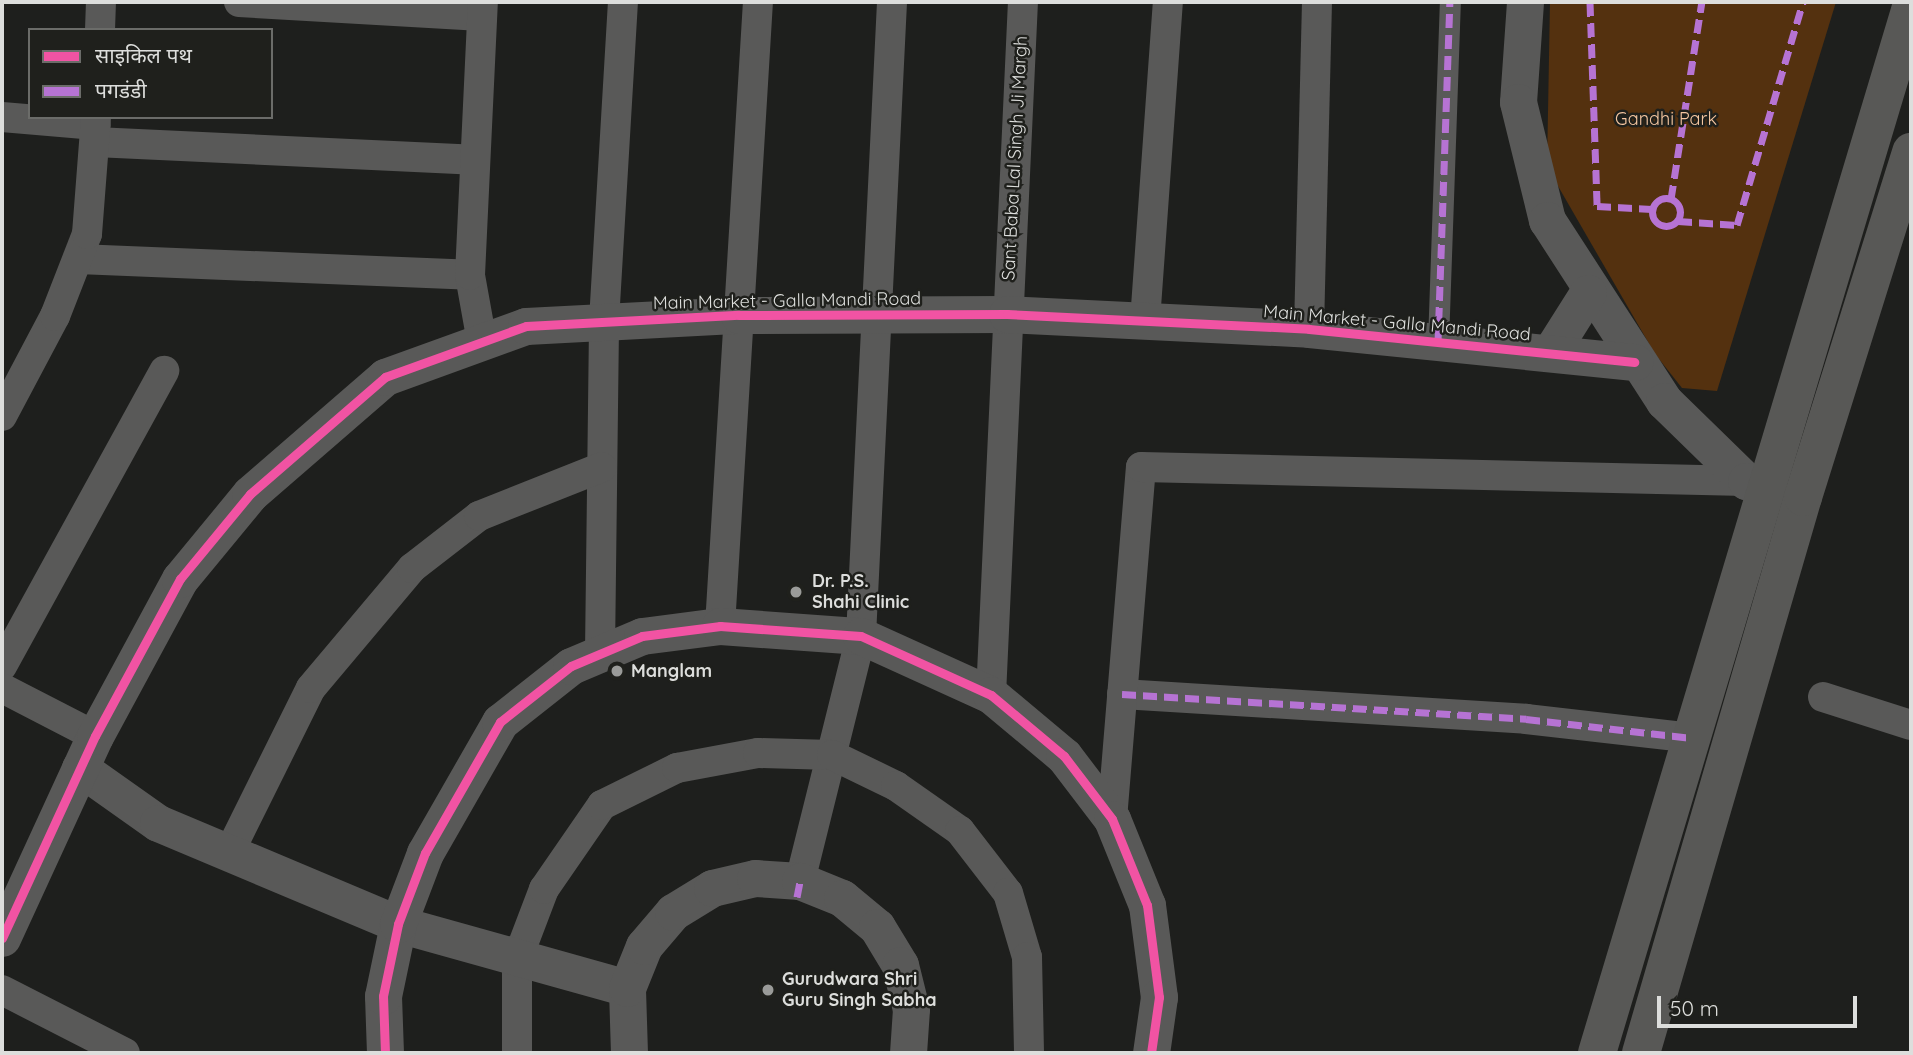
<!DOCTYPE html>
<html>
<head>
<meta charset="utf-8">
<style>
  body { margin:0 }
  #map { position:relative; width:1913px; height:1055px; overflow:hidden; background:#1e1f1d; font-family:Quicksand,"Noto Sans Devanagari",sans-serif }
  div>[style] { position:absolute }
  .green>* { inset:0; background:#54310f }
  .pedestrian>* { height:21px; margin:-10.5px; padding:0 10.5px; transform-origin:10.5px; border-radius:10.5px; background:#595958 }
  .minor>* { height:30px; margin:-15px; padding:0 15px; transform-origin:15px; border-radius:15px; background:#595958 }
  .tertiary>* { height:37px; margin:-18.5px; padding:0 18.5px; transform-origin:18.5px; border-radius:18.5px; background:#595958 }
  .trunk>* { height:38px; margin:-19px; padding:0 19px; transform-origin:19px; border-radius:19px; background:#585856 }
  .quiet>* { height:7px; margin-top:-3.5px; transform-origin:0; background:repeating-linear-gradient(90deg,#b673d3 0 14px,transparent 0 21px) }
  .quiet>.ring { margin:-3.5px; padding:0; box-sizing:content-box; background:none; border:7px solid #b673d3; border-radius:50% }
  .cycleway>* { height:9px; margin:-4.5px; padding:0 4.5px; transform-origin:4.5px; border-radius:4.5px; background:#f153a3 }
  .dots>* { width:19px; height:19px; translate:-50% -50%; box-sizing:border-box; border:4px solid #1f201c; border-radius:50% }
  span { translate:-50% -50%; white-space:nowrap; text-align:center; line-height:1.15; -webkit-text-stroke:5px #1f201c; paint-order:stroke }
  .park-label { font-size:18px; color:#f6c7a1 }
  .street-label { font-size:18px; color:#dddedc }
  .poi-label { font-size:18px; color:#dddedc; font-weight:700 }
  .left { translate:0 -50%; text-align:left }
  .frame { position:absolute; inset:0; border:4px solid #dddedc; pointer-events:none }
  .legend { position:absolute; left:28px; top:28px; width:245px; height:91px; box-sizing:border-box; background:#1f201c; border:2px solid #6b6c69; margin:0; padding:9px 12px; list-style:none; font-size:21px; color:#dddedc }
  .legend li { display:flex; align-items:center; gap:14px; height:35px }
  .legend b { width:35px; border:2px solid #6b6c69 }
  .scale { position:absolute; left:1657px; top:996px; width:200px; height:32px; box-sizing:border-box; border:4px solid #dddedc; border-top:0; padding-left:9px; font-size:21px; line-height:24px; white-space:nowrap; color:#dddedc; -webkit-text-stroke:5px #1f201c; paint-order:stroke }
</style>
</head>
<body>
<div id="map">
  <div class="green">
    <div style="clip-path:polygon(1550px 2px,1836px 2px,1717px 391px,1682px 388px,1655px 354px,1547px 167px)"></div>
  </div>
  <div class="pedestrian">
    <div style="left:1438px;top:342px;width:340px;rotate:-88deg"></div>
  </div>
  <div class="minor">
    <div style="left:239px;top:2px;width:243px;rotate:3.3deg"></div>
    <div style="left:100px;top:30px;width:28px;rotate:-88deg"></div>
    <div style="left:2px;top:117px;width:94px;rotate:4.9deg"></div>
    <div style="left:95px;top:142px;width:379px;rotate:2.7deg"></div>
    <div style="left:78px;top:259px;width:392px;rotate:2.3deg"></div>
    <div style="left:1145px;top:321px;width:320px;rotate:-85.9deg"></div>
    <div style="left:1309px;top:329px;width:327px;rotate:-88.6deg"></div>
    <div style="left:482px;top:342px;width:68px;rotate:-100.2deg"></div>
    <div style="left:470px;top:275px;width:273px;rotate:-87.3deg"></div>
    <div style="left:2px;top:416px;width:113px;rotate:-62.1deg"></div>
    <div style="left:55px;top:316px;width:88px;rotate:-68.7deg"></div>
    <div style="left:87px;top:234px;width:117px;rotate:-85.6deg"></div>
    <div style="left:720px;top:626px;width:625px;rotate:-86.52deg"></div>
    <div style="left:600px;top:653px;width:332px;rotate:-89.3deg"></div>
    <div style="left:604px;top:321px;width:320px;rotate:-86.6deg"></div>
    <div style="left:2px;top:666px;width:337px;rotate:-61.2deg"></div>
    <div style="left:2px;top:688px;width:105px;rotate:27.3deg"></div>
    <div style="left:1122px;top:694px;width:405px;rotate:3.5deg"></div>
    <div style="left:1526px;top:719px;width:167px;rotate:6.5deg"></div>
    <div style="left:991px;top:695px;width:694px;rotate:-87.36deg"></div>
    <div style="left:1823px;top:697px;width:92px;rotate:17.7deg"></div>
    <div style="left:1112px;top:819px;width:353px;rotate:-85.3deg"></div>
    <div style="left:1141px;top:467px;width:605px;rotate:1.33deg"></div>
    <div style="left:228px;top:855px;width:186px;rotate:-63.6deg"></div>
    <div style="left:311px;top:688px;width:157px;rotate:-49.9deg"></div>
    <div style="left:412px;top:568px;width:85px;rotate:-37.8deg"></div>
    <div style="left:479px;top:516px;width:132px;rotate:-21.7deg"></div>
    <div style="left:800px;top:881px;width:252px;rotate:-76deg"></div>
    <div style="left:861px;top:636px;width:635px;rotate:-87.2deg"></div>
    <div style="left:2px;top:990px;width:138px;rotate:27.1deg"></div>
    <div style="left:517px;top:1053px;width:93px;rotate:-90deg"></div>
    <div style="left:517px;top:960px;width:76px;rotate:-69.2deg"></div>
    <div style="left:544px;top:889px;width:102px;rotate:-55.4deg"></div>
    <div style="left:602px;top:805px;width:84px;rotate:-26.3deg"></div>
    <div style="left:677px;top:768px;width:82px;rotate:-10.5deg"></div>
    <div style="left:758px;top:753px;width:74px;rotate:1.5deg"></div>
    <div style="left:832px;top:755px;width:71px;rotate:25.8deg"></div>
    <div style="left:896px;top:786px;width:78px;rotate:35.1deg"></div>
    <div style="left:960px;top:831px;width:78px;rotate:52.3deg"></div>
    <div style="left:1008px;top:893px;width:67px;rotate:73.5deg"></div>
    <div style="left:1027px;top:957px;width:96px;rotate:88.8deg"></div>
  </div>
  <div class="tertiary">
    <div style="left:1525px;top:2px;width:100px;rotate:94deg"></div>
    <div style="left:1518px;top:102px;width:122px;rotate:76.2deg"></div>
    <div style="left:1547px;top:220px;width:216px;rotate:57.1deg"></div>
    <div style="left:1664px;top:401px;width:115px;rotate:44.3deg"></div>
    <div style="left:1746px;top:481px;width:21px;rotate:11deg"></div>
    <div style="left:1550px;top:353px;width:71px;rotate:-57.7deg"></div>
    <div style="left:80px;top:768px;width:95px;rotate:35.2deg"></div>
    <div style="left:158px;top:823px;width:260px;rotate:22.8deg"></div>
    <div style="left:398px;top:924px;width:238px;rotate:15.6deg"></div>
    <div style="left:2px;top:938px;width:222px;rotate:-65.3deg"></div>
    <div style="left:95px;top:736px;width:179px;rotate:-61.6deg"></div>
    <div style="left:180px;top:579px;width:110px;rotate:-50.5deg"></div>
    <div style="left:250px;top:494px;width:179px;rotate:-40.9deg"></div>
    <div style="left:385px;top:377px;width:150px;rotate:-19.9deg"></div>
    <div style="left:526px;top:326px;width:213px;rotate:-3deg"></div>
    <div style="left:739px;top:315px;width:268px;rotate:-0.2deg"></div>
    <div style="left:1007px;top:314px;width:302px;rotate:2.8deg"></div>
    <div style="left:1309px;top:329px;width:327px;rotate:5.8deg"></div>
    <div style="left:385px;top:1053px;width:57px;rotate:-92deg"></div>
    <div style="left:383px;top:996px;width:74px;rotate:-78.2deg"></div>
    <div style="left:398px;top:924px;width:76px;rotate:-69.2deg"></div>
    <div style="left:425px;top:853px;width:151px;rotate:-60.2deg"></div>
    <div style="left:500px;top:722px;width:90px;rotate:-38.3deg"></div>
    <div style="left:571px;top:666px;width:77px;rotate:-22.9deg"></div>
    <div style="left:642px;top:636px;width:79px;rotate:-7.3deg"></div>
    <div style="left:720px;top:626px;width:141px;rotate:4.1deg"></div>
    <div style="left:861px;top:636px;width:143px;rotate:24.4deg"></div>
    <div style="left:991px;top:695px;width:95px;rotate:39.9deg"></div>
    <div style="left:1064px;top:756px;width:79px;rotate:52.7deg"></div>
    <div style="left:1112px;top:819px;width:93px;rotate:67.9deg"></div>
    <div style="left:1147px;top:905px;width:93px;rotate:82.6deg"></div>
    <div style="left:1159px;top:997px;width:57px;rotate:98.1deg"></div>
    <div style="left:629px;top:1053px;width:65px;rotate:-91.8deg"></div>
    <div style="left:627px;top:988px;width:45px;rotate:-68deg"></div>
    <div style="left:644px;top:946px;width:45px;rotate:-49.5deg"></div>
    <div style="left:673px;top:912px;width:46px;rotate:-31.6deg"></div>
    <div style="left:712px;top:888px;width:44px;rotate:-13.1deg"></div>
    <div style="left:755px;top:878px;width:45px;rotate:3.8deg"></div>
    <div style="left:800px;top:881px;width:45px;rotate:22deg"></div>
    <div style="left:842px;top:898px;width:45px;rotate:39.6deg"></div>
    <div style="left:877px;top:927px;width:44px;rotate:58.8deg"></div>
    <div style="left:900px;top:965px;width:45px;rotate:76deg"></div>
    <div style="left:911px;top:1009px;width:44px;rotate:93.9deg"></div>
  </div>
  <div class="trunk">
    <div style="left:1597px;top:1053px;width:1092px;rotate:-73.29deg"></div>
    <div style="left:1641px;top:1053px;width:579px;rotate:-73.76deg"></div>
    <div style="left:1803px;top:497px;width:362px;rotate:-72.6deg"></div>
  </div>
  <div class="quiet">
    <div style="left:1590px;top:2px;width:204px;rotate:88deg"></div>
    <div style="left:1597px;top:206px;width:55px;rotate:3.1deg"></div>
    <div class="ring" style="left:1652px;top:198px;width:21px;height:21px"></div>
    <div style="left:1671px;top:199px;width:199px;rotate:-81.1deg"></div>
    <div style="left:1678px;top:221px;width:59px;rotate:3.9deg"></div>
    <div style="left:1737px;top:225px;width:233px;rotate:-73.5deg"></div>
    <div style="left:1438px;top:342px;width:340px;rotate:-88deg"></div>
    <div style="left:1122px;top:694px;width:405px;rotate:3.5deg"></div>
    <div style="left:1526px;top:719px;width:167px;rotate:6.5deg"></div>
    <div style="left:797px;top:897px;width:16px;rotate:-79deg"></div>
  </div>
  <div class="cycleway">
    <div style="left:2px;top:938px;width:222px;rotate:-65.3deg"></div>
    <div style="left:95px;top:736px;width:179px;rotate:-61.6deg"></div>
    <div style="left:180px;top:579px;width:110px;rotate:-50.5deg"></div>
    <div style="left:250px;top:494px;width:179px;rotate:-40.9deg"></div>
    <div style="left:385px;top:377px;width:150px;rotate:-19.9deg"></div>
    <div style="left:526px;top:326px;width:213px;rotate:-3deg"></div>
    <div style="left:739px;top:315px;width:268px;rotate:-0.2deg"></div>
    <div style="left:1007px;top:314px;width:302px;rotate:2.8deg"></div>
    <div style="left:1309px;top:329px;width:327px;rotate:5.8deg"></div>
    <div style="left:385px;top:1053px;width:57px;rotate:-92deg"></div>
    <div style="left:383px;top:996px;width:74px;rotate:-78.2deg"></div>
    <div style="left:398px;top:924px;width:76px;rotate:-69.2deg"></div>
    <div style="left:425px;top:853px;width:151px;rotate:-60.2deg"></div>
    <div style="left:500px;top:722px;width:90px;rotate:-38.3deg"></div>
    <div style="left:571px;top:666px;width:77px;rotate:-22.9deg"></div>
    <div style="left:642px;top:636px;width:79px;rotate:-7.3deg"></div>
    <div style="left:720px;top:626px;width:141px;rotate:4.1deg"></div>
    <div style="left:861px;top:636px;width:143px;rotate:24.4deg"></div>
    <div style="left:991px;top:695px;width:95px;rotate:39.9deg"></div>
    <div style="left:1064px;top:756px;width:79px;rotate:52.7deg"></div>
    <div style="left:1112px;top:819px;width:93px;rotate:67.9deg"></div>
    <div style="left:1147px;top:905px;width:93px;rotate:82.6deg"></div>
    <div style="left:1159px;top:997px;width:57px;rotate:98.1deg"></div>
  </div>
  <div class="dots">
    <div style="left:796px;top:592px;background:#9a9b99"></div>
    <div style="left:617px;top:671px;background:#9a9b99"></div>
    <div style="left:768px;top:990px;background:#9a9b99"></div>
  </div>
  <div class="park-label">
    <span style="left:1666px;top:119px">Gandhi Park</span>
  </div>
  <div class="street-label">
    <span style="left:1015px;top:158px;rotate:-87deg">Sant Baba Lal Singh Ji Margh</span>
    <span style="left:787px;top:301px;rotate:-1deg">Main Market - Galla Mandi Road</span>
    <span style="left:1397px;top:323px;rotate:5deg">Main Market - Galla Mandi Road</span>
  </div>
  <div class="poi-label">
    <span class="left" style="left:812px;top:592px">Dr. P.S.<br>Shahi Clinic</span>
    <span class="left" style="left:631px;top:671px">Manglam</span>
    <span class="left" style="left:782px;top:990px">Gurudwara Shri<br>Guru Singh Sabha</span>
  </div>
  <div class="frame"></div>
  <ul class="legend">
  <li><b style="height:9px;background:#f153a3"></b>साइकिल पथ</li>
  <li><b style="height:9px;background:#b673d3"></b>पगडंडी</li>
  </ul>
  <div class="scale">50 m</div>
</div>
</body>
</html>
